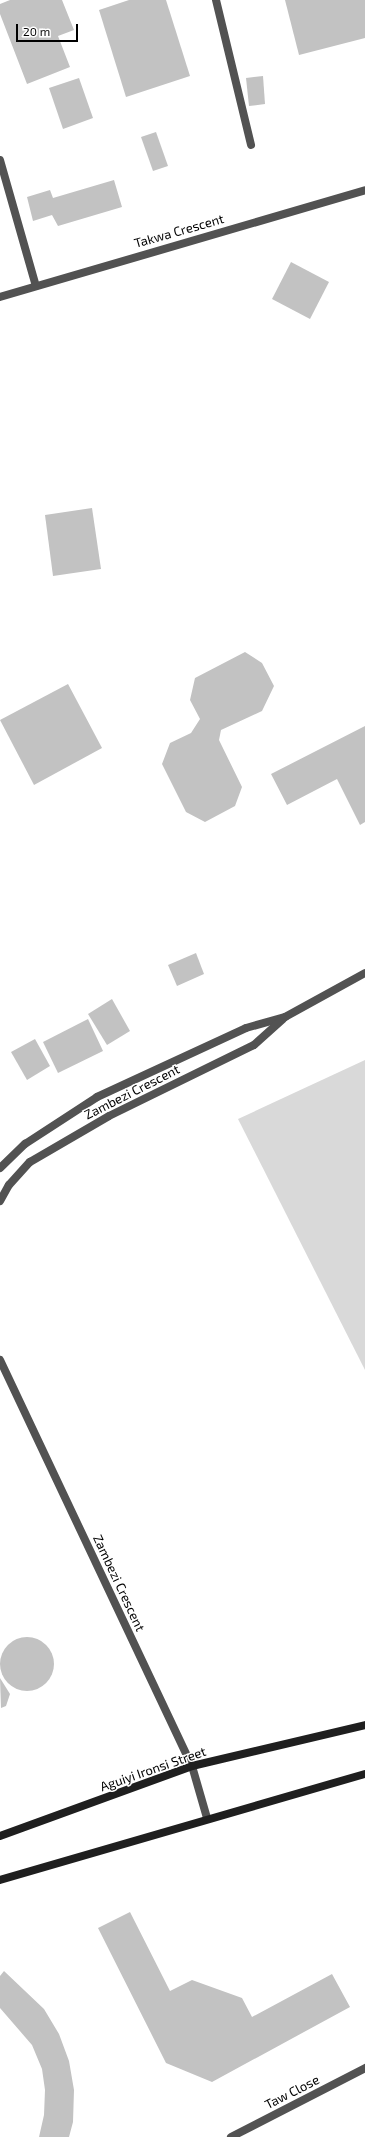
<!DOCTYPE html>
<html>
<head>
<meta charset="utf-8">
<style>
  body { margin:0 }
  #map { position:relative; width:365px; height:2137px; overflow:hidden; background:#fff; font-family:"Exo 2",sans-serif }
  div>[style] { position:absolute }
  .green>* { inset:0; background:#d9d9d9 }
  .building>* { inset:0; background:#c2c2c2 }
  .round { border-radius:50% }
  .minor>* { height:8px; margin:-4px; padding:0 4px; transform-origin:4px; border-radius:4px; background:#525252 }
  .secondary>* { height:8px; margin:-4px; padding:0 4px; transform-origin:4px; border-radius:4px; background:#1f1f1f }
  span { translate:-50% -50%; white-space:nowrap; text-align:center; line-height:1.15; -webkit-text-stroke:3px #fff; paint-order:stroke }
  .street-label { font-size:13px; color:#000 }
  .scale { position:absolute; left:16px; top:24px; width:62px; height:18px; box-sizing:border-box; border:2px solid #000; border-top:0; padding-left:5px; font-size:12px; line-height:14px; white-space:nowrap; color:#000; -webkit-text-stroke:3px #fff; paint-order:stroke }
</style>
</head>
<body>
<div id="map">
  <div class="green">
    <div style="clip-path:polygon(365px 1060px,365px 1370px,238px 1119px)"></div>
  </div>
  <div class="building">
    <div style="clip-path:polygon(10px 0,62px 0,74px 30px,58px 36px,70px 67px,27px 84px,0 14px,0 4px)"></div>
    <div style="clip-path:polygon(129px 0,166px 0,190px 76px,126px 97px,99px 10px)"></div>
    <div style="clip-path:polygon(285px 0,365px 0,365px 38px,299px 55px)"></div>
    <div style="clip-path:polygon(263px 76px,265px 104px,249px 106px,246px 78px)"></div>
    <div style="clip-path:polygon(79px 78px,93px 118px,63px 129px,49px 88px)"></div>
    <div style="clip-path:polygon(156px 132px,168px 166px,153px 171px,141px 137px)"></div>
    <div style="clip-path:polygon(114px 180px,122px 207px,58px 226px,52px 215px,33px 221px,27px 197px,50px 190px,53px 198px)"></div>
    <div style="clip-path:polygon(291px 262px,329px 282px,310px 319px,272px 299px)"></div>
    <div style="clip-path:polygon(92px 508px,101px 569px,53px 576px,45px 515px)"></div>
    <div style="clip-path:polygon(245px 652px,262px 663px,274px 686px,262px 711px,221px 730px,219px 740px,242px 787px,235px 806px,205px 822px,186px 812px,162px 764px,170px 743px,191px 733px,200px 719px,190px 700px,195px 678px)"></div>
    <div style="clip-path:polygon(68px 684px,102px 748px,34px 785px,0 720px)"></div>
    <div style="clip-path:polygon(365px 726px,365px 822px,360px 825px,337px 779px,287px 805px,271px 774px)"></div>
    <div style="clip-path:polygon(196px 953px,204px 974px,177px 986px,168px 965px)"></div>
    <div style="clip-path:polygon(112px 999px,130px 1031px,107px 1045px,88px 1014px)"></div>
    <div style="clip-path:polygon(88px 1019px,103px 1051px,58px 1073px,43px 1042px)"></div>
    <div style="clip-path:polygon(35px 1039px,50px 1066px,27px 1080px,11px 1052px)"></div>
    <div class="round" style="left:0;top:1637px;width:54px;height:54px"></div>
    <div style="clip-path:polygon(0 1678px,10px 1694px,6px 1706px,1px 1708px)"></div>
    <div style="clip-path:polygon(130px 1912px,170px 1991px,192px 1980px,242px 1998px,252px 2017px,332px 1974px,350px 2007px,212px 2082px,166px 2063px,98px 1928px)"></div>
    <div style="clip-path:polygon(4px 1971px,44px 2009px,59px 2034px,69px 2061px,74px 2090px,73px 2122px,69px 2137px,39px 2137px,44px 2115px,45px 2090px,42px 2069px,32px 2045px,0 2008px,0 1976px)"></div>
  </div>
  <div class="minor">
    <div style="left:216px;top:0;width:149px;rotate:76.4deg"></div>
    <div style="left:0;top:160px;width:131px;rotate:74.1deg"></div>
    <div style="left:0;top:297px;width:380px;rotate:-16.3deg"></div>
    <div style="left:0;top:1168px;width:35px;rotate:-44deg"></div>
    <div style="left:25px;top:1144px;width:86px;rotate:-33.1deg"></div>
    <div style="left:97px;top:1097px;width:164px;rotate:-24.8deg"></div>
    <div style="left:246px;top:1028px;width:41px;rotate:-15.8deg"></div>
    <div style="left:285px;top:1017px;width:91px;rotate:-28.8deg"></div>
    <div style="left:0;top:1201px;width:18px;rotate:-61deg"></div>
    <div style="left:9px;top:1185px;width:31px;rotate:-48deg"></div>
    <div style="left:30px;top:1162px;width:91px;rotate:-30.2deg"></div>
    <div style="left:109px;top:1116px;width:161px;rotate:-26.1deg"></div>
    <div style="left:254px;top:1045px;width:39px;rotate:-42deg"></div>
    <div style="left:0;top:1360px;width:449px;rotate:64.7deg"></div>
    <div style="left:192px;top:1766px;width:54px;rotate:73.9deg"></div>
    <div style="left:231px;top:2137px;width:151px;rotate:-27.2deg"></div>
  </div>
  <div class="secondary">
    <div style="left:0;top:1836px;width:204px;rotate:-20deg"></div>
    <div style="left:192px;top:1766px;width:178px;rotate:-13.3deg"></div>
    <div style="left:0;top:1880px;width:380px;rotate:-16.2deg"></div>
  </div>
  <div class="street-label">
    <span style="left:179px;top:231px;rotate:-16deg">Takwa Crescent</span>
    <span style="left:132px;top:1092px;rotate:-27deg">Zambezi Crescent</span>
    <span style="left:119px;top:1583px;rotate:65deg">Zambezi Crescent</span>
    <span style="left:153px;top:1769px;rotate:-19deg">Aguiyi Ironsi Street</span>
    <span style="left:292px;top:2092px;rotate:-27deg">Taw Close</span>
  </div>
  <div class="scale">20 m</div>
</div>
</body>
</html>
